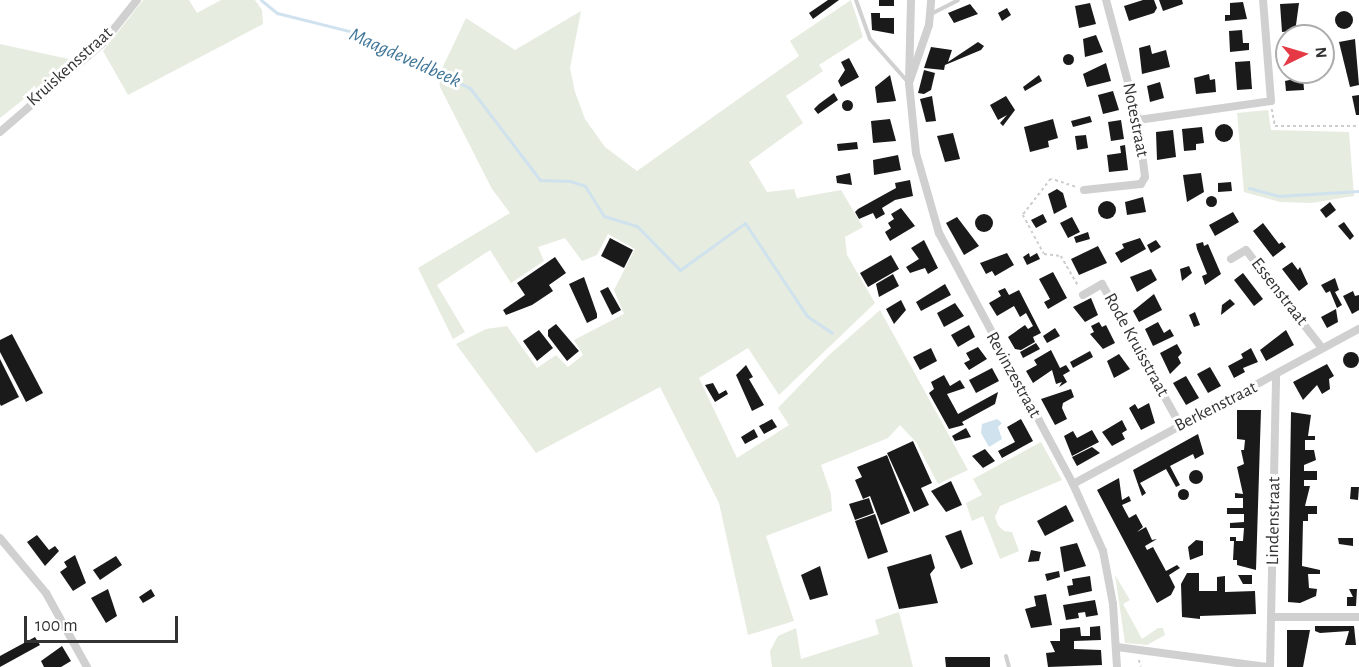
<!DOCTYPE html>
<html>
<head>
<meta charset="utf-8">
<style>
  body { margin:0 }
  #map { position:relative; width:1359px; height:667px; overflow:hidden; background:#fff; font-family:"Alegreya Sans",sans-serif }
  div>[style] { position:absolute }
  .green>* { inset:0; background:#e6ecdf }
  .water>* { inset:0; background:#cfe2ee }
  .stream>* { height:3px; margin:-1.5px; padding:0 1.5px; transform-origin:1.5px; border-radius:1.5px; background:#cfe2ee }
  .building>* { inset:0; background:#1a1a1a }
  .round { border-radius:50% }
  .path>* { height:1.5px; margin-top:-0.75px; transform-origin:0; background:repeating-linear-gradient(90deg,#cdcdcd 0 3px,transparent 0 6px) }
  .service>* { height:4px; margin:-2px; padding:0 2px; transform-origin:2px; border-radius:2px; background:#d0d0d0 }
  .minor>* { height:8px; margin:-4px; padding:0 4px; transform-origin:4px; border-radius:4px; background:#d0d0d0 }
  span { translate:-50% -50%; white-space:nowrap; text-align:center; line-height:1.15; -webkit-text-stroke:6px #fff; paint-order:stroke }
  .street-label { font-size:18px; color:#333 }
  .water-label { font-size:20px; color:#3f7597; font-style:italic }
  .north { position:absolute; left:1275px; top:24px; width:60px; height:60px; box-sizing:border-box; background:#fff; border:2px solid #adadad; border-radius:50%; rotate:85deg; font-size:16px; font-weight:700; line-height:24px; text-align:center; color:#333 }
  .north::after { content:''; display:block; margin:auto; width:21px; height:27px; background:#e63946; clip-path:polygon(50% 0,100% 100%,50% 72%,0 100%) }
  .scale { position:absolute; left:24px; top:616px; width:154px; height:27px; box-sizing:border-box; border:3px solid #333; border-top:0; padding-left:8px; font-size:18px; line-height:21px; white-space:nowrap; color:#333; -webkit-text-stroke:4px #fff; paint-order:stroke }
</style>
</head>
<body>
<div id="map">
  <div class="green">
    <div style="clip-path:polygon(143px 0,189px 0,197px 13px,221px 0,255px 0,262px 10px,263px 24px,128px 95px,103px 51px)"></div>
    <div style="clip-path:polygon(851px 0,863px 37px,819px 65px,823px 71px,786px 96px,803px 123px,749px 162px,767px 192px,794px 189px,797px 198px,841px 190px,863px 227px,845px 237px,847px 255px,875px 303px,779px 395px,748px 348px,699px 378px,737px 458px,789px 425px,778px 408px,829px 355px,880px 310px,968px 470px,938px 484px,916px 442px,900px 425px,888px 438px,821px 465px,831px 494px,832px 511px,766px 536px,794px 621px,748px 635px,719px 503px,660px 387px,536px 453px,456px 344px,486px 329px,507px 326px,537px 368px,556px 355px,568px 367px,583px 355px,574px 340px,624px 314px,614px 290px,635px 249px,608px 234px,597px 255px,582px 261px,565px 238px,538px 247px,544px 261px,511px 283px,490px 250px,437px 285px,465px 332px,453px 339px,418px 268px,510px 213px,492px 189px,440px 87px,439px 75px,466px 18px,515px 50px,581px 11px,570px 68px,575px 92px,585px 119px,605px 147px,637px 171px,799px 56px,790px 41px)"></div>
    <div style="clip-path:polygon(0 44px,73px 60px,0 118px)"></div>
    <div style="clip-path:polygon(1268px 110px,1271px 130px,1349px 132px,1354px 196px,1311px 203px,1280px 202px,1244px 192px,1237px 113px)"></div>
    <div style="clip-path:polygon(1041px 442px,1062px 480px,1000px 506px,995px 517px,998px 525px,1004px 531px,1012px 532px,1019px 551px,1000px 559px,983px 516px,972px 521px,966px 503px,982px 495px,973px 479px)"></div>
    <div style="clip-path:polygon(1115px 575px,1130px 600px,1123px 604px,1142px 639px,1158px 628px,1163px 628px,1165px 635px,1147px 645px,1125px 643px)"></div>
    <div style="clip-path:polygon(899px 612px,913px 667px,772px 667px,770px 651px,778px 636px,796px 628px,801px 659px,879px 634px,875px 620px)"></div>
  </div>
  <div class="water">
    <div style="clip-path:polygon(997px 419px,1002px 423px,998px 427px,1002px 439px,989px 447px,981px 433px,982px 424px)"></div>
  </div>
  <div class="stream">
    <div style="left:261px;top:0;width:21px;rotate:39deg"></div>
    <div style="left:277px;top:13px;width:82px;rotate:14deg"></div>
    <div style="left:357px;top:33px;width:126px;rotate:26deg"></div>
    <div style="left:470px;top:88px;width:116px;rotate:52.7deg"></div>
    <div style="left:540px;top:180px;width:30px;rotate:2deg"></div>
    <div style="left:570px;top:181px;width:16px;rotate:18deg"></div>
    <div style="left:585px;top:186px;width:36px;rotate:58deg"></div>
    <div style="left:604px;top:216px;width:34px;rotate:17deg"></div>
    <div style="left:637px;top:226px;width:62px;rotate:45.7deg"></div>
    <div style="left:680px;top:270px;width:80px;rotate:-35.9deg"></div>
    <div style="left:745px;top:223px;width:112px;rotate:56.3deg"></div>
    <div style="left:807px;top:316px;width:30px;rotate:34deg"></div>
    <div style="left:1249px;top:188px;width:30px;rotate:15deg"></div>
    <div style="left:1278px;top:196px;width:81px;rotate:-3.5deg"></div>
  </div>
  <div class="building">
    <div style="clip-path:polygon(828px 0,839px 0,813px 19px,809px 13px)"></div>
    <div style="clip-path:polygon(879px 0,894px 0,894px 6px,879px 6px)"></div>
    <div style="clip-path:polygon(1143px 0,1154px 0,1157px 8px,1154px 13px,1129px 21px,1124px 6px)"></div>
    <div style="clip-path:polygon(1159px 0,1182px 0,1183px 4px,1163px 11px)"></div>
    <div style="clip-path:polygon(1243px 2px,1247px 19px,1225px 21px,1225px 15px,1230px 15px,1230px 3px)"></div>
    <div style="clip-path:polygon(1090px 3px,1096px 24px,1079px 28px,1075px 6px)"></div>
    <div style="clip-path:polygon(1299px 3px,1296px 25px,1301px 30px,1282px 32px,1280px 4px)"></div>
    <div style="clip-path:polygon(970px 4px,978px 14px,954px 23px,948px 13px)"></div>
    <div style="clip-path:polygon(1007px 8px,1011px 15px,1002px 21px,998px 13px)"></div>
    <div class="round" style="left:1335px;top:11px;width:18px;height:18px"></div>
    <div style="clip-path:polygon(871px 13px,880px 13px,880px 18px,894px 18px,894px 34px,872px 30px)"></div>
    <div style="clip-path:polygon(1242px 30px,1243px 43px,1249px 43px,1249px 50px,1230px 52px,1229px 31px)"></div>
    <div style="clip-path:polygon(1096px 35px,1103px 52px,1085px 57px,1083px 39px)"></div>
    <div style="clip-path:polygon(1355px 39px,1359px 85px,1350px 87px,1339px 42px)"></div>
    <div style="clip-path:polygon(978px 42px,984px 46px,981px 50px,945px 65px,944px 70px,924px 68px,931px 47px,952px 50px,948px 62px)"></div>
    <div style="clip-path:polygon(1150px 45px,1152px 54px,1166px 50px,1170px 67px,1142px 74px,1139px 48px)"></div>
    <div class="round" style="left:1062.5px;top:53.5px;width:11px;height:11px"></div>
    <div style="clip-path:polygon(849px 58px,859px 77px,841px 87px,838px 81px,845px 70px,841px 62px)"></div>
    <div style="clip-path:polygon(1250px 61px,1252px 89px,1237px 90px,1235px 62px)"></div>
    <div style="clip-path:polygon(1106px 63px,1111px 81px,1087px 87px,1083px 74px)"></div>
    <div style="clip-path:polygon(924px 70px,935px 73px,931px 90px,924px 94px,918px 93px)"></div>
    <div style="clip-path:polygon(1209px 74px,1210px 80px,1215px 79px,1216px 92px,1196px 94px,1194px 78px)"></div>
    <div style="clip-path:polygon(890px 75px,896px 101px,877px 103px,875px 87px)"></div>
    <div style="clip-path:polygon(1039px 75px,1042px 81px,1025px 91px,1023px 87px)"></div>
    <div style="clip-path:polygon(1303px 77px,1304px 90px,1286px 91px,1285px 81px)"></div>
    <div style="clip-path:polygon(1160px 82px,1164px 98px,1150px 102px,1147px 86px)"></div>
    <div style="clip-path:polygon(1113px 91px,1119px 110px,1103px 114px,1098px 95px)"></div>
    <div style="clip-path:polygon(834px 93px,838px 100px,818px 114px,814px 109px,819px 104px)"></div>
    <div style="clip-path:polygon(1359px 95px,1359px 115px,1356px 115px,1352px 96px)"></div>
    <div style="clip-path:polygon(932px 96px,936px 121px,926px 122px,920px 99px)"></div>
    <div style="clip-path:polygon(1006px 96px,1015px 110px,1003px 126px,1000px 123px,1007px 115px,998px 120px,990px 105px)"></div>
    <div class="round" style="left:841.5px;top:99.5px;width:11px;height:11px"></div>
    <div style="clip-path:polygon(1090px 116px,1092px 122px,1073px 127px,1071px 121px)"></div>
    <div style="clip-path:polygon(890px 119px,896px 141px,873px 143px,871px 121px)"></div>
    <div style="clip-path:polygon(1053px 119px,1058px 138px,1048px 141px,1049px 147px,1030px 152px,1024px 127px)"></div>
    <div style="clip-path:polygon(1121px 120px,1124px 139px,1111px 141px,1108px 122px)"></div>
    <div class="round" style="left:1215px;top:124px;width:18px;height:18px"></div>
    <div style="clip-path:polygon(1202px 127px,1204px 143px,1196px 144px,1196px 150px,1184px 151px,1182px 129px)"></div>
    <div style="clip-path:polygon(1173px 130px,1176px 157px,1157px 160px,1156px 132px)"></div>
    <div style="clip-path:polygon(953px 133px,960px 159px,945px 162px,937px 136px)"></div>
    <div style="clip-path:polygon(1086px 135px,1088px 148px,1077px 150px,1075px 136px)"></div>
    <div style="clip-path:polygon(857px 142px,858px 149px,838px 151px,837px 144px)"></div>
    <div style="clip-path:polygon(1125px 145px,1128px 170px,1109px 172px,1107px 155px,1121px 153px,1120px 146px)"></div>
    <div style="clip-path:polygon(898px 155px,901px 170px,874px 175px,873px 160px)"></div>
    <div style="clip-path:polygon(850px 173px,852px 185px,837px 183px,836px 176px)"></div>
    <div style="clip-path:polygon(1201px 173px,1204px 192px,1187px 202px,1183px 175px)"></div>
    <div style="clip-path:polygon(910px 180px,913px 196px,895px 200px,882px 208px,885px 214px,876px 219px,873px 213px,859px 219px,855px 212px,858px 209px,896px 188px,895px 183px)"></div>
    <div style="clip-path:polygon(1231px 182px,1232px 191px,1218px 192px,1218px 183px)"></div>
    <div style="clip-path:polygon(1057px 189px,1063px 193px,1067px 207px,1054px 214px,1048px 194px)"></div>
    <div class="round" style="left:1205.5px;top:195.5px;width:11px;height:11px"></div>
    <div style="clip-path:polygon(1143px 197px,1146px 212px,1127px 215px,1125px 202px)"></div>
    <div class="round" style="left:1098px;top:201px;width:18px;height:18px"></div>
    <div style="clip-path:polygon(1330px 202px,1336px 210px,1326px 218px,1320px 210px)"></div>
    <div style="clip-path:polygon(901px 208px,915px 226px,890px 241px,885px 232px,891px 228px,888px 223px,894px 219px,891px 214px)"></div>
    <div style="clip-path:polygon(1233px 212px,1239px 222px,1215px 236px,1209px 225px)"></div>
    <div class="round" style="left:975px;top:214px;width:18px;height:18px"></div>
    <div style="clip-path:polygon(1043px 214px,1047px 222px,1036px 228px,1031px 220px)"></div>
    <div style="clip-path:polygon(957px 217px,979px 246px,964px 255px,946px 223px)"></div>
    <div style="clip-path:polygon(1072px 217px,1080px 232px,1068px 238px,1060px 223px)"></div>
    <div style="clip-path:polygon(1344px 222px,1354px 236px,1350px 240px,1338px 226px)"></div>
    <div style="clip-path:polygon(1263px 223px,1279px 244px,1282px 242px,1286px 247px,1273px 257px,1253px 231px)"></div>
    <div style="clip-path:polygon(1088px 232px,1090px 239px,1076px 243px,1074px 237px)"></div>
    <div style="clip-path:polygon(610px 238px,633px 250px,624px 268px,601px 256px)"></div>
    <div style="clip-path:polygon(1140px 238px,1146px 249px,1121px 263px,1115px 253px,1124px 248px,1122px 244px)"></div>
    <div style="clip-path:polygon(924px 240px,938px 268px,928px 274px,925px 268px,910px 273px,906px 267px,919px 259px,911px 248px)"></div>
    <div style="clip-path:polygon(1156px 240px,1161px 247px,1151px 253px,1147px 245px)"></div>
    <div style="clip-path:polygon(1203px 242px,1204px 246px,1208px 244px,1221px 274px,1205px 285px,1202px 276px,1207px 274px,1197px 249px,1196px 244px)"></div>
    <div style="clip-path:polygon(1098px 246px,1107px 263px,1079px 275px,1071px 259px)"></div>
    <div style="clip-path:polygon(1007px 253px,1014px 265px,995px 276px,992px 271px,986px 274px,980px 263px)"></div>
    <div style="clip-path:polygon(1029px 253px,1030px 257px,1037px 253px,1040px 259px,1027px 265px,1023px 257px)"></div>
    <div style="clip-path:polygon(891px 255px,899px 269px,868px 287px,860px 273px)"></div>
    <div style="clip-path:polygon(555px 257px,566px 273px,549px 285px,553px 291px,532px 305px,506px 315px,503px 310px,525px 295px,517px 283px)"></div>
    <div style="clip-path:polygon(1292px 262px,1298px 270px,1300px 267px,1308px 284px,1299px 291px,1282px 269px)"></div>
    <div style="clip-path:polygon(1189px 266px,1192px 273px,1182px 281px,1180px 269px)"></div>
    <div style="clip-path:polygon(1151px 269px,1157px 280px,1137px 292px,1130px 277px)"></div>
    <div style="clip-path:polygon(1053px 272px,1067px 298px,1048px 309px,1044px 302px,1050px 299px,1039px 279px)"></div>
    <div style="clip-path:polygon(1243px 273px,1263px 299px,1254px 306px,1234px 280px)"></div>
    <div style="clip-path:polygon(893px 274px,899px 286px,879px 297px,876px 284px)"></div>
    <div style="clip-path:polygon(584px 277px,597px 314px,597px 318px,587px 323px,569px 284px)"></div>
    <div style="clip-path:polygon(1335px 278px,1339px 290px,1335px 292px,1342px 305px,1337px 308px,1330px 291px,1326px 293px,1321px 285px)"></div>
    <div style="clip-path:polygon(945px 284px,951px 295px,921px 311px,916px 302px)"></div>
    <div style="clip-path:polygon(608px 287px,621px 310px,612px 315px,600px 291px)"></div>
    <div style="clip-path:polygon(1005px 288px,1009px 295px,1019px 290px,1041px 333px,1033px 337px,1035px 342px,1021px 350px,1015px 349px,1008px 337px,1025px 325px,1028px 329px,1033px 326px,1026px 313px,1020px 317px,1014px 306px,997px 316px,989px 303px,1001px 296px,998px 291px)"></div>
    <div style="clip-path:polygon(1353px 291px,1355px 296px,1359px 295px,1359px 310px,1352px 314px,1343px 296px)"></div>
    <div style="clip-path:polygon(1154px 294px,1162px 310px,1139px 322px,1133px 311px)"></div>
    <div style="clip-path:polygon(1091px 298px,1098px 315px,1085px 322px,1073px 307px)"></div>
    <div style="clip-path:polygon(1230px 299px,1235px 304px,1221px 315px,1222px 305px)"></div>
    <div style="clip-path:polygon(901px 300px,906px 310px,894px 324px,886px 309px)"></div>
    <div style="clip-path:polygon(955px 303px,964px 316px,944px 327px,937px 313px)"></div>
    <div style="clip-path:polygon(1336px 309px,1338px 322px,1327px 328px,1321px 317px)"></div>
    <div style="clip-path:polygon(1195px 312px,1200px 325px,1194px 327px,1189px 315px)"></div>
    <div style="clip-path:polygon(1099px 322px,1102px 327px,1106px 325px,1115px 343px,1103px 349px,1090px 334px,1094px 332px,1091px 326px)"></div>
    <div style="clip-path:polygon(1158px 322px,1164px 333px,1170px 329px,1174px 336px,1153px 346px,1145px 329px)"></div>
    <div style="clip-path:polygon(556px 324px,579px 351px,567px 361px,548px 336px,548px 330px)"></div>
    <div style="clip-path:polygon(969px 325px,975px 337px,958px 347px,951px 335px)"></div>
    <div style="clip-path:polygon(1055px 328px,1060px 336px,1047px 343px,1043px 336px)"></div>
    <div style="clip-path:polygon(539px 330px,553px 348px,537px 361px,523px 341px)"></div>
    <div style="clip-path:polygon(1286px 330px,1294px 345px,1266px 361px,1260px 350px)"></div>
    <div style="clip-path:polygon(12px 334px,43px 393px,26px 402px,0 352px,0 340px)"></div>
    <div style="clip-path:polygon(1036px 343px,1040px 349px,1023px 358px,1020px 352px)"></div>
    <div style="clip-path:polygon(1177px 344px,1182px 353px,1178px 357px,1181px 363px,1170px 374px,1160px 353px)"></div>
    <div style="clip-path:polygon(978px 347px,987px 359px,969px 370px,964px 363px,970px 360px,966px 353px)"></div>
    <div style="clip-path:polygon(931px 348px,937px 361px,920px 370px,913px 357px)"></div>
    <div style="clip-path:polygon(1251px 348px,1258px 362px,1243px 368px,1245px 372px,1234px 378px,1228px 366px,1243px 358px,1241px 354px)"></div>
    <div style="clip-path:polygon(1051px 350px,1060px 368px,1066px 365px,1070px 371px,1063px 375px,1067px 382px,1059px 387px,1062px 382px,1056px 384px,1052px 370px,1033px 383px,1026px 371px,1037px 365px,1034px 360px)"></div>
    <div style="clip-path:polygon(1090px 351px,1093px 357px,1073px 368px,1070px 362px)"></div>
    <div class="round" style="left:1343px;top:352px;width:16px;height:16px"></div>
    <div style="clip-path:polygon(1119px 354px,1130px 369px,1114px 378px,1107px 361px)"></div>
    <div style="clip-path:polygon(0 359px,19px 397px,1px 406px,0 404px)"></div>
    <div style="clip-path:polygon(1327px 364px,1334px 376px,1329px 379px,1330px 389px,1322px 394px,1317px 385px,1303px 400px,1293px 382px)"></div>
    <div style="clip-path:polygon(746px 365px,753px 377px,749px 379px,764px 405px,752px 411px,736px 375px)"></div>
    <div style="clip-path:polygon(1210px 367px,1221px 386px,1208px 393px,1197px 374px)"></div>
    <div style="clip-path:polygon(992px 368px,999px 381px,976px 393px,969px 380px)"></div>
    <div style="clip-path:polygon(944px 375px,950px 386px,960px 380px,965px 388px,947px 394px,958px 414px,998px 392px,995px 404px,962px 422px,964px 425px,949px 429px,929px 393px,934px 389px,931px 382px)"></div>
    <div style="clip-path:polygon(1186px 376px,1199px 398px,1186px 405px,1173px 383px)"></div>
    <div style="clip-path:polygon(713px 383px,719px 394px,726px 390px,728px 394px,715px 402px,705px 385px)"></div>
    <div style="clip-path:polygon(1071px 389px,1074px 397px,1063px 403px,1062px 408px,1067px 419px,1055px 425px,1041px 399px)"></div>
    <div style="clip-path:polygon(1149px 403px,1155px 423px,1141px 430px,1129px 408px,1135px 404px,1138px 409px)"></div>
    <div style="clip-path:polygon(1237px 410px,1261px 410px,1256px 570px,1237px 565px,1237px 560px,1233px 560px,1234px 541px,1230px 541px,1230px 537px,1236px 537px,1236px 541px,1243px 541px,1244px 528px,1230px 528px,1230px 523px,1244px 522px,1244px 514px,1227px 514px,1227px 508px,1243px 508px,1243px 498px,1235px 498px,1235px 493px,1243px 494px,1237px 467px,1244px 464px,1241px 450px,1244px 450px,1245px 440px,1237px 439px)"></div>
    <div style="clip-path:polygon(1291px 412px,1311px 415px,1308px 436px,1315px 436px,1315px 440px,1305px 440px,1305px 450px,1314px 450px,1316px 460px,1304px 465px,1304px 471px,1317px 471px,1317px 480px,1304px 480px,1304px 486px,1310px 486px,1305px 506px,1317px 506px,1317px 514px,1308px 514px,1308px 521px,1303px 521px,1302px 566px,1320px 570px,1320px 574px,1308px 574px,1309px 588px,1317px 589px,1316px 596px,1300px 603px,1288px 602px)"></div>
    <div style="clip-path:polygon(772px 419px,777px 427px,764px 434px,759px 426px)"></div>
    <div style="clip-path:polygon(1021px 419px,1033px 441px,1002px 458px,998px 451px,1015px 442px,1007px 427px)"></div>
    <div style="clip-path:polygon(1122px 420px,1127px 430px,1122px 433px,1125px 439px,1112px 446px,1102px 432px)"></div>
    <div style="clip-path:polygon(966px 428px,971px 437px,955px 441px,952px 436px)"></div>
    <div style="clip-path:polygon(754px 429px,758px 437px,745px 444px,741px 437px)"></div>
    <div style="clip-path:polygon(1092px 430px,1099px 442px,1072px 456px,1064px 436px,1073px 431px,1077px 438px)"></div>
    <div style="clip-path:polygon(1198px 434px,1204px 454px,1195px 459px,1193px 454px,1170px 466px,1180px 485px,1176px 487px,1166px 469px,1140px 483px,1146px 493px,1142px 496px,1133px 470px)"></div>
    <div style="clip-path:polygon(913px 441px,932px 483px,921px 488px,929px 505px,914px 512px,887px 453px)"></div>
    <div style="clip-path:polygon(1092px 447px,1100px 453px,1077px 466px,1072px 457px)"></div>
    <div style="clip-path:polygon(985px 449px,995px 461px,983px 468px,972px 456px)"></div>
    <div style="clip-path:polygon(887px 455px,910px 513px,881px 525px,870px 496px,863px 499px,855px 480px,862px 477px,857px 467px)"></div>
    <div class="round" style="left:1189px;top:470px;width:14px;height:14px"></div>
    <div style="clip-path:polygon(1119px 478px,1122px 500px,1129px 496px,1131px 501px,1122px 505px,1129px 518px,1136px 514px,1143px 527px,1137px 532px,1146px 527px,1152px 540px,1157px 539px,1145px 546px,1147px 550px,1153px 547px,1166px 571px,1177px 565px,1180px 568px,1169px 575px,1175px 587px,1171px 595px,1157px 603px,1097px 490px)"></div>
    <div style="clip-path:polygon(951px 481px,962px 505px,946px 512px,931px 491px)"></div>
    <div style="clip-path:polygon(1351px 487px,1359px 487px,1358px 500px,1350px 499px)"></div>
    <div class="round" style="left:1177.5px;top:488.5px;width:11px;height:11px"></div>
    <div style="clip-path:polygon(869px 498px,874px 513px,855px 520px,849px 504px)"></div>
    <div style="clip-path:polygon(1066px 505px,1074px 521px,1045px 536px,1037px 521px)"></div>
    <div style="clip-path:polygon(875px 514px,888px 552px,868px 559px,855px 521px)"></div>
    <div style="clip-path:polygon(961px 530px,973px 564px,961px 569px,945px 536px)"></div>
    <div style="clip-path:polygon(37px 535px,49px 550px,55px 546px,59px 551px,45px 566px,27px 542px)"></div>
    <div style="clip-path:polygon(1338px 538px,1353px 538px,1353px 546px,1339px 544px)"></div>
    <div style="clip-path:polygon(1196px 540px,1203px 541px,1203px 555px,1190px 560px,1188px 547px)"></div>
    <div style="clip-path:polygon(1077px 543px,1086px 566px,1064px 572px,1060px 547px)"></div>
    <div style="clip-path:polygon(1031px 550px,1041px 552px,1039px 561px,1028px 562px)"></div>
    <div style="clip-path:polygon(931px 554px,935px 568px,930px 574px,938px 603px,899px 609px,887px 567px)"></div>
    <div style="clip-path:polygon(75px 555px,86px 583px,73px 591px,60px 572px,67px 567px,64px 562px)"></div>
    <div style="clip-path:polygon(116px 556px,122px 565px,100px 580px,93px 570px)"></div>
    <div style="clip-path:polygon(820px 566px,828px 595px,810px 600px,801px 575px)"></div>
    <div style="clip-path:polygon(1059px 571px,1060px 577px,1047px 581px,1045px 574px)"></div>
    <div style="clip-path:polygon(1187px 573px,1199px 573px,1199px 591px,1217px 591px,1217px 577px,1225px 576px,1225px 592px,1255px 591px,1256px 614px,1200px 616px,1200px 619px,1182px 617px,1181px 584px)"></div>
    <div style="clip-path:polygon(1238px 575px,1252px 575px,1252px 584px,1243px 584px)"></div>
    <div style="clip-path:polygon(1090px 576px,1092px 591px,1069px 596px,1067px 586px,1073px 585px,1072px 579px)"></div>
    <div style="clip-path:polygon(108px 589px,117px 616px,106px 623px,91px 598px)"></div>
    <div style="clip-path:polygon(151px 589px,155px 596px,143px 603px,139px 597px)"></div>
    <div style="clip-path:polygon(1349px 589px,1357px 589px,1356px 606px,1347px 606px,1347px 597px,1353px 597px)"></div>
    <div style="clip-path:polygon(1046px 594px,1052px 625px,1031px 628px,1025px 609px,1036px 606px,1034px 596px)"></div>
    <div style="clip-path:polygon(1095px 600px,1098px 615px,1086px 617px,1085px 612px,1078px 613px,1079px 618px,1066px 620px,1063px 605px)"></div>
    <div style="clip-path:polygon(1100px 626px,1101px 640px,1074px 641px,1074px 649px,1101px 650px,1102px 665px,1048px 667px,1046px 653px,1055px 652px,1050px 641px,1060px 641px,1060px 629px,1080px 627px,1081px 636px,1090px 636px,1090px 627px)"></div>
    <div style="clip-path:polygon(1315px 626px,1354px 626px,1356px 645px,1345px 645px,1349px 631px,1320px 633px,1315px 631px)"></div>
    <div style="clip-path:polygon(1287px 630px,1310px 630px,1303px 667px,1287px 667px)"></div>
    <div style="clip-path:polygon(35px 637px,40px 645px,0 667px,0 656px)"></div>
    <div style="clip-path:polygon(62px 646px,71px 661px,61px 667px,44px 667px,41px 661px)"></div>
    <div style="clip-path:polygon(945px 657px,990px 657px,990px 667px,946px 667px)"></div>
  </div>
  <div class="path">
    <div style="left:1272px;top:109px;width:17px;rotate:80deg"></div>
    <div style="left:1275px;top:126px;width:84px"></div>
    <div style="left:1075px;top:187px;width:25px;rotate:-162deg"></div>
    <div style="left:1051px;top:179px;width:46px;rotate:127.9deg"></div>
    <div style="left:1023px;top:215px;width:44px;rotate:61.7deg"></div>
    <div style="left:1044px;top:254px;width:17px;rotate:7deg"></div>
    <div style="left:1061px;top:256px;width:34px;rotate:60deg"></div>
    <div style="left:1139px;top:660px;width:7px;rotate:74deg"></div>
  </div>
  <div class="service">
    <div style="left:856px;top:0;width:41px;rotate:70.3deg"></div>
    <div style="left:870px;top:39px;width:56px;rotate:48.6deg"></div>
    <div style="left:931px;top:14px;width:30px;rotate:-27deg"></div>
    <div style="left:1006px;top:656px;width:11px;rotate:75deg"></div>
  </div>
  <div class="minor">
    <div style="left:911px;top:0;width:83px;rotate:91.4deg"></div>
    <div style="left:909px;top:83px;width:61px;rotate:-71deg"></div>
    <div style="left:929px;top:25px;width:25px;rotate:-85deg"></div>
    <div style="left:909px;top:83px;width:70px;rotate:84.3deg"></div>
    <div style="left:916px;top:153px;width:83px;rotate:74deg"></div>
    <div style="left:939px;top:233px;width:285px;rotate:61.9deg"></div>
    <div style="left:1073px;top:484px;width:73px;rotate:65.9deg"></div>
    <div style="left:1103px;top:551px;width:54px;rotate:79.3deg"></div>
    <div style="left:1113px;top:604px;width:63px;rotate:86.4deg"></div>
    <div style="left:1138px;top:120px;width:134px;rotate:-8.1deg"></div>
    <div style="left:1271px;top:101px;width:101px;rotate:-94.5deg"></div>
    <div style="left:0;top:132px;width:135px;rotate:-40.8deg"></div>
    <div style="left:102px;top:44px;width:56px;rotate:-51.5deg"></div>
    <div style="left:1084px;top:190px;width:57px;rotate:-6deg"></div>
    <div style="left:1141px;top:184px;width:8px;rotate:-60deg"></div>
    <div style="left:1145px;top:177px;width:57px;rotate:-97deg"></div>
    <div style="left:1138px;top:120px;width:124px;rotate:-104.9deg"></div>
    <div style="left:1231px;top:259px;width:17px;rotate:-31deg"></div>
    <div style="left:1246px;top:250px;width:124px;rotate:52.2deg"></div>
    <div style="left:1083px;top:295px;width:22px;rotate:-30deg"></div>
    <div style="left:1102px;top:284px;width:161px;rotate:61deg"></div>
    <div style="left:1073px;top:484px;width:325px;rotate:-28.5deg"></div>
    <div style="left:0;top:538px;width:72px;rotate:50.1deg"></div>
    <div style="left:46px;top:593px;width:85px;rotate:61deg"></div>
    <div style="left:1272px;top:617px;width:87px"></div>
    <div style="left:1117px;top:647px;width:151px;rotate:7.6deg"></div>
    <div style="left:1270px;top:667px;width:291px;rotate:-88.8deg"></div>
  </div>
  <div class="street-label">
    <span style="left:70px;top:67px;rotate:-42deg">Kruiskensstraat</span>
    <span style="left:1135px;top:120px;rotate:79deg">Notestraat</span>
    <span style="left:1279px;top:292px;rotate:52deg">Essenstraat</span>
    <span style="left:1136px;top:345px;rotate:61deg">Rode Kruisstraat</span>
    <span style="left:1013px;top:375px;rotate:61deg">Revinzestraat</span>
    <span style="left:1216px;top:407px;rotate:-27deg">Berkenstraat</span>
    <span style="left:1274px;top:521px;rotate:-89deg">Lindenstraat</span>
  </div>
  <div class="water-label">
    <span style="left:405px;top:58px;rotate:24deg">Maagdeveldbeek</span>
  </div>
  <div class="north">N</div>
  <div class="scale">100 m</div>
</div>
</body>
</html>
